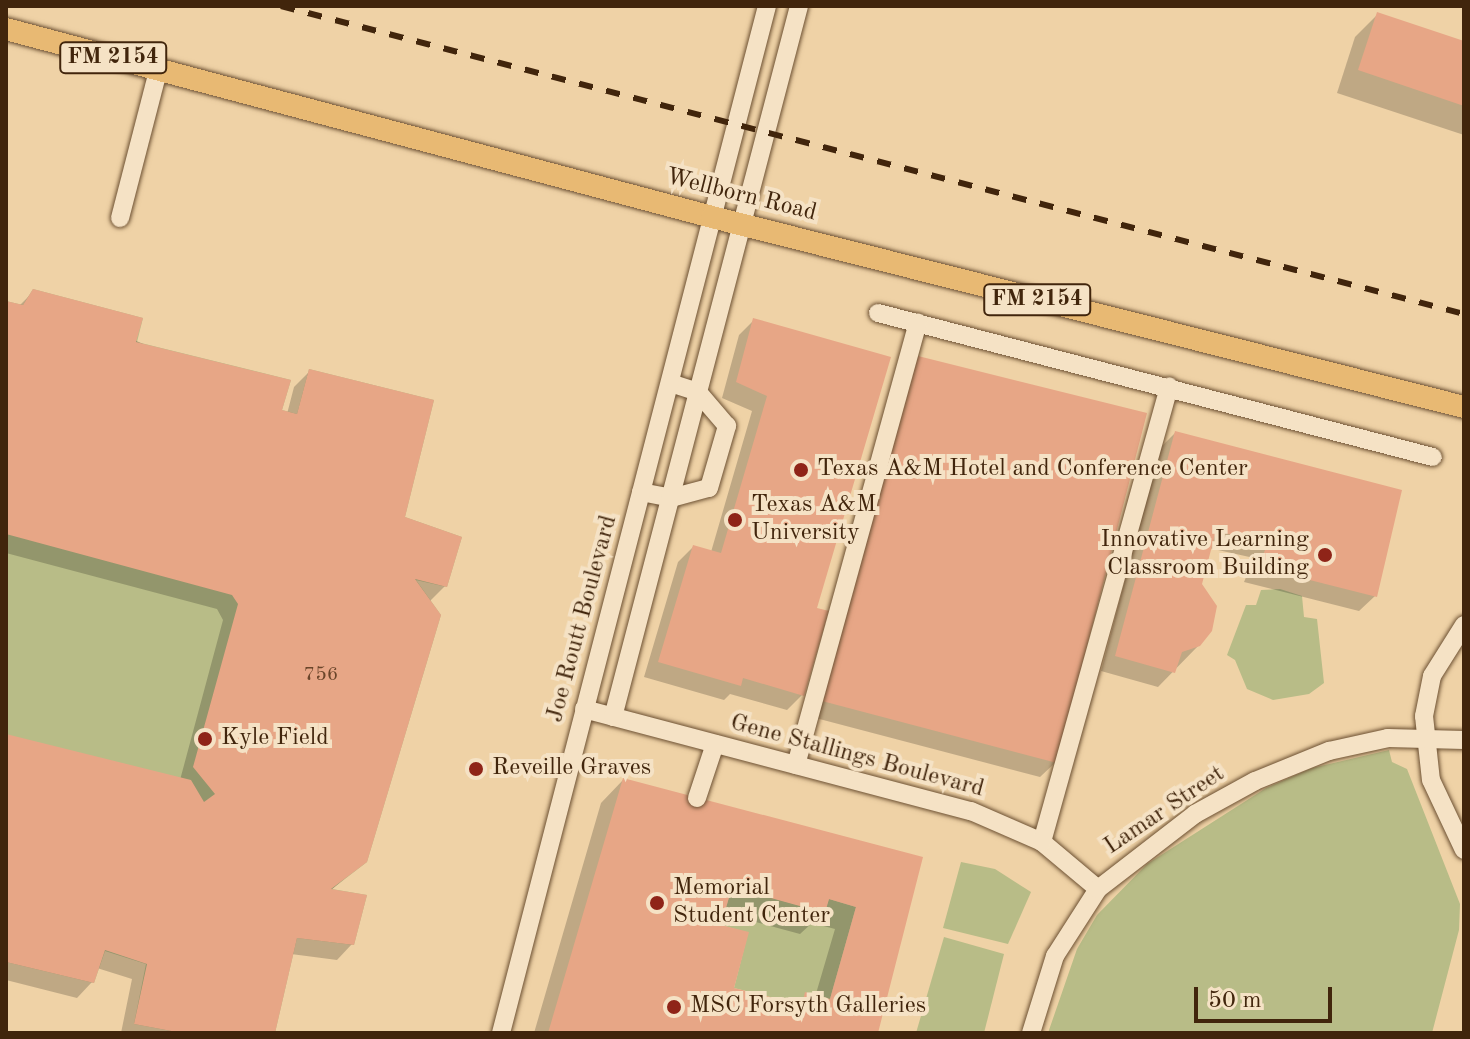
<!DOCTYPE html>
<html>
<head>
<meta charset="utf-8">
<style>
  body { margin:0 }
  #map { position:relative; width:1470px; height:1039px; overflow:hidden; background:#efd2a6; font-family:"Old Standard TT",serif }
  div>[style] { position:absolute }
  .green>* { inset:0; background:#b8bc87 }
  .shadow>* { inset:0; background:#0003 }
  .building>* { inset:0; background:#e7a686 }
  .roads { filter:drop-shadow(0 0 2px #6c5032) drop-shadow(0 0 2px #6c5032) }
  .minor>* { height:18px; margin:-9px; padding:0 9px; transform-origin:9px; border-radius:9px; background:#f5e2c5 }
  .major>* { height:22px; margin:-11px; padding:0 11px; transform-origin:11px; border-radius:11px; background:#e8b973 }
  .rail>* { height:6px; margin-top:-3px; transform-origin:0; background:repeating-linear-gradient(90deg,#41250c 0 14px,transparent 0 28px) }
  .dots>* { width:22px; height:22px; translate:-50% -50%; box-sizing:border-box; border:4px solid #f5e2c5; border-radius:50% }
  span { translate:-50% -50%; white-space:nowrap; text-align:center; line-height:1.15; -webkit-text-stroke:8px #f5e2c5; paint-order:stroke }
  .number-label { font-size:20px; color:#6a452a }
  .number-label span { -webkit-text-stroke-width:0 }
  .shield-label span { padding:2px 6px; background:#f5e2c5; border:2px solid; border-radius:6px; -webkit-text-stroke-width:0 }
  .shield-label { font-size:22px; color:#41250c; font-weight:700 }
  .street-label { font-size:24px; color:#41250c }
  .poi-label { font-size:24px; color:#41250c }
  .left { translate:0 -50%; text-align:left }
  .right { translate:-100% -50%; text-align:right }
  .frame { position:absolute; inset:0; border:8px solid #41250c; pointer-events:none }
  .scale { position:absolute; left:1194px; top:987px; width:138px; height:36px; box-sizing:border-box; border:4px solid #41250c; border-top:0; padding-left:10px; font-size:24px; line-height:28px; white-space:nowrap; color:#41250c; -webkit-text-stroke:6px #f5e2c5; paint-order:stroke }
</style>
</head>
<body>
<div id="map">
  <div class="green">
    <div style="clip-path:polygon(33px 289px,143px 318px,137px 342px,291px 380px,282px 410px,297px 414px,309px 369px,434px 400px,405px 517px,462px 537px,447px 587px,416px 580px,441px 615px,367px 862px,332px 889px,367px 895px,354px 945px,297px 938px,275px 1033px,182px 1033px,134px 1024px,146px 964px,105px 951px,94px 983px,6px 962px,6px 301px,23px 305px)"></div>
    <div style="clip-path:polygon(1280px 589px,1302px 596px,1304px 617px,1317px 619px,1324px 683px,1309px 694px,1273px 700px,1247px 689px,1235px 660px,1227px 655px,1246px 605px,1256px 605px,1261px 590px)"></div>
    <div style="clip-path:polygon(1389px 750px,1392px 762px,1407px 769px,1460px 904px,1459px 930px,1432px 1033px,1048px 1033px,1077px 949px,1097px 915px,1147px 864px,1266px 788px,1312px 768px)"></div>
    <div style="clip-path:polygon(961px 862px,995px 869px,1031px 892px,1008px 944px,943px 928px)"></div>
    <div style="clip-path:polygon(732px 887px,824px 912px,829px 899px,856px 907px,830px 999px,806px 993px,802px 1005px,734px 988px,748px 933px,721px 925px)"></div>
    <div style="clip-path:polygon(944px 937px,1004px 954px,984px 1033px,916px 1033px)"></div>
  </div>
  <div class="shadow">
    <div style="clip-path:polygon(1378px 14px,1464px 43px,1464px 135px,1337px 93px,1355px 37px)"></div>
    <div style="clip-path:polygon(34px 291px,287px 414px,294px 387px,310px 371px,445px 586px,429px 602px,365px 861px,330px 891px,352px 944px,337px 960px,291px 954px,273px 1033px,121px 1033px,132px 979px,97px 968px,92px 982px,77px 998px,6px 980px,6px 736px,180px 780px,223px 620px,217px 609px,6px 553px,6px 303px,19px 306px)"></div>
    <div style="clip-path:polygon(754px 320px,815px 609px,802px 695px,787px 710px,730px 694px,724px 700px,644px 677px,678px 562px,693px 547px,711px 552px,752px 411px,722px 398px,739px 335px)"></div>
    <div style="clip-path:polygon(899px 372px,1056px 762px,1040px 777px,808px 716px)"></div>
    <div style="clip-path:polygon(1175px 433px,1375px 596px,1359px 611px,1244px 582px,1254px 558px,1209px 548px,1200px 584px,1199px 645px,1158px 687px,1101px 671px,1160px 448px)"></div>
    <div style="clip-path:polygon(evenodd,623px 780px,920px 859px,876px 1033px,534px 1033px,601px 803px,623px 780px,723px 913px,800px 934px,812px 923px,835px 929px,815px 997px,806px 995px,795px 1006px,732px 989px,719px 926px,723px 913px)"></div>
  </div>
  <div class="building">
    <div style="clip-path:polygon(1377px 12px,1464px 41px,1464px 106px,1358px 70px)"></div>
    <div style="clip-path:polygon(33px 289px,143px 318px,136px 342px,291px 380px,282px 410px,297px 414px,309px 369px,434px 400px,405px 517px,462px 537px,447px 587px,415px 579px,441px 615px,367px 862px,331px 889px,367px 895px,354px 945px,297px 938px,275px 1033px,182px 1033px,134px 1024px,147px 964px,105px 950px,94px 983px,6px 962px,6px 734px,191px 780px,204px 802px,215px 794px,193px 767px,238px 604px,232px 595px,6px 534px,6px 301px,23px 305px)"></div>
    <div style="clip-path:polygon(753px 318px,891px 357px,817px 608px,829px 611px,804px 696px,743px 678px,741px 686px,658px 662px,693px 545px,721px 553px,767px 396px,736px 382px)"></div>
    <div style="clip-path:polygon(914px 355px,1147px 413px,1057px 763px,822px 701px)"></div>
    <div style="clip-path:polygon(1175px 431px,1402px 490px,1377px 597px,1258px 567px,1268px 543px,1216px 531px,1202px 584px,1217px 606px,1212px 631px,1200px 646px,1182px 652px,1175px 673px,1115px 656px)"></div>
    <div style="clip-path:polygon(evenodd,623px 778px,923px 857px,878px 1033px,548px 1033px,623px 778px,732px 887px,825px 913px,829px 899px,856px 907px,830px 999px,805px 992px,802px 1005px,734px 988px,749px 932px,721px 925px,732px 887px)"></div>
  </div>
  <div class="roads">
    <div class="minor">
      <div style="left:120px;top:218px;width:152px;rotate:-75.5deg"></div>
      <div style="left:878px;top:313px;width:573px;rotate:14.55deg"></div>
      <div style="left:641px;top:492px;width:31px;rotate:11deg"></div>
      <div style="left:671px;top:498px;width:39px;rotate:-15deg"></div>
      <div style="left:709px;top:488px;width:65px;rotate:-73.8deg"></div>
      <div style="left:727px;top:426px;width:45px;rotate:-130.5deg"></div>
      <div style="left:698px;top:392px;width:29px;rotate:-162deg"></div>
      <div style="left:1464px;top:625px;width:60px;rotate:122.1deg"></div>
      <div style="left:1432px;top:676px;width:41px;rotate:101.3deg"></div>
      <div style="left:1424px;top:716px;width:64px;rotate:83.8deg"></div>
      <div style="left:1431px;top:780px;width:77px;rotate:64.8deg"></div>
      <div style="left:584px;top:709px;width:400px;rotate:14.8deg"></div>
      <div style="left:971px;top:811px;width:77px;rotate:23.6deg"></div>
      <div style="left:1042px;top:842px;width:73px;rotate:40deg"></div>
      <div style="left:613px;top:717px;width:735px;rotate:-75.34deg"></div>
      <div style="left:796px;top:765px;width:459px;rotate:-74.6deg"></div>
      <div style="left:697px;top:798px;width:57px;rotate:-71.6deg"></div>
      <div style="left:1042px;top:842px;width:473px;rotate:-74.4deg"></div>
      <div style="left:501px;top:1033px;width:1061px;rotate:-75.48deg"></div>
      <div style="left:1031px;top:1033px;width:81px;rotate:-72.7deg"></div>
      <div style="left:1055px;top:956px;width:80px;rotate:-57.3deg"></div>
      <div style="left:1098px;top:889px;width:123px;rotate:-37.7deg"></div>
      <div style="left:1195px;top:814px;width:68px;rotate:-28.8deg"></div>
      <div style="left:1255px;top:781px;width:80px;rotate:-22.1deg"></div>
      <div style="left:1329px;top:751px;width:60px;rotate:-12.4deg"></div>
      <div style="left:1388px;top:738px;width:76px;rotate:1.5deg"></div>
    </div>
    <div class="major">
      <div style="left:6px;top:29px;width:731px;rotate:14.91deg"></div>
      <div style="left:712px;top:217px;width:776px;rotate:14.18deg"></div>
    </div>
  </div>
  <div class="rail">
    <div style="left:281px;top:6px;width:1222px;rotate:14.59deg"></div>
  </div>
  <div class="dots">
    <div style="left:801px;top:470px;background:#8f2418"></div>
    <div style="left:735px;top:520px;background:#8f2418"></div>
    <div style="left:1325px;top:555px;background:#8f2418"></div>
    <div style="left:205px;top:739px;background:#8f2418"></div>
    <div style="left:476px;top:769px;background:#8f2418"></div>
    <div style="left:657px;top:903px;background:#8f2418"></div>
    <div style="left:674px;top:1007px;background:#8f2418"></div>
  </div>
  <div class="number-label">
    <span style="left:321px;top:675px">756</span>
  </div>
  <div class="shield-label">
    <span style="left:113px;top:58px">FM 2154</span>
    <span style="left:1037px;top:300px">FM 2154</span>
  </div>
  <div class="street-label">
    <span style="left:741px;top:196px;rotate:14deg">Wellborn Road</span>
    <span style="left:583px;top:619px;rotate:-75deg">Joe Routt Boulevard</span>
    <span style="left:857px;top:757px;rotate:15deg">Gene Stallings Boulevard</span>
    <span style="left:1165px;top:811px;rotate:-34deg">Lamar Street</span>
  </div>
  <div class="poi-label">
    <span class="left" style="left:817px;top:470px">Texas A&amp;M Hotel and Conference Center</span>
    <span class="left" style="left:751px;top:520px">Texas A&amp;M<br>University</span>
    <span class="right" style="left:1309px;top:555px">Innovative Learning<br>Classroom Building</span>
    <span class="left" style="left:221px;top:739px">Kyle Field</span>
    <span class="left" style="left:492px;top:769px">Reveille Graves</span>
    <span class="left" style="left:673px;top:903px">Memorial<br>Student Center</span>
    <span class="left" style="left:690px;top:1007px">MSC Forsyth Galleries</span>
  </div>
  <div class="frame"></div>
  <div class="scale">50 m</div>
</div>
</body>
</html>
